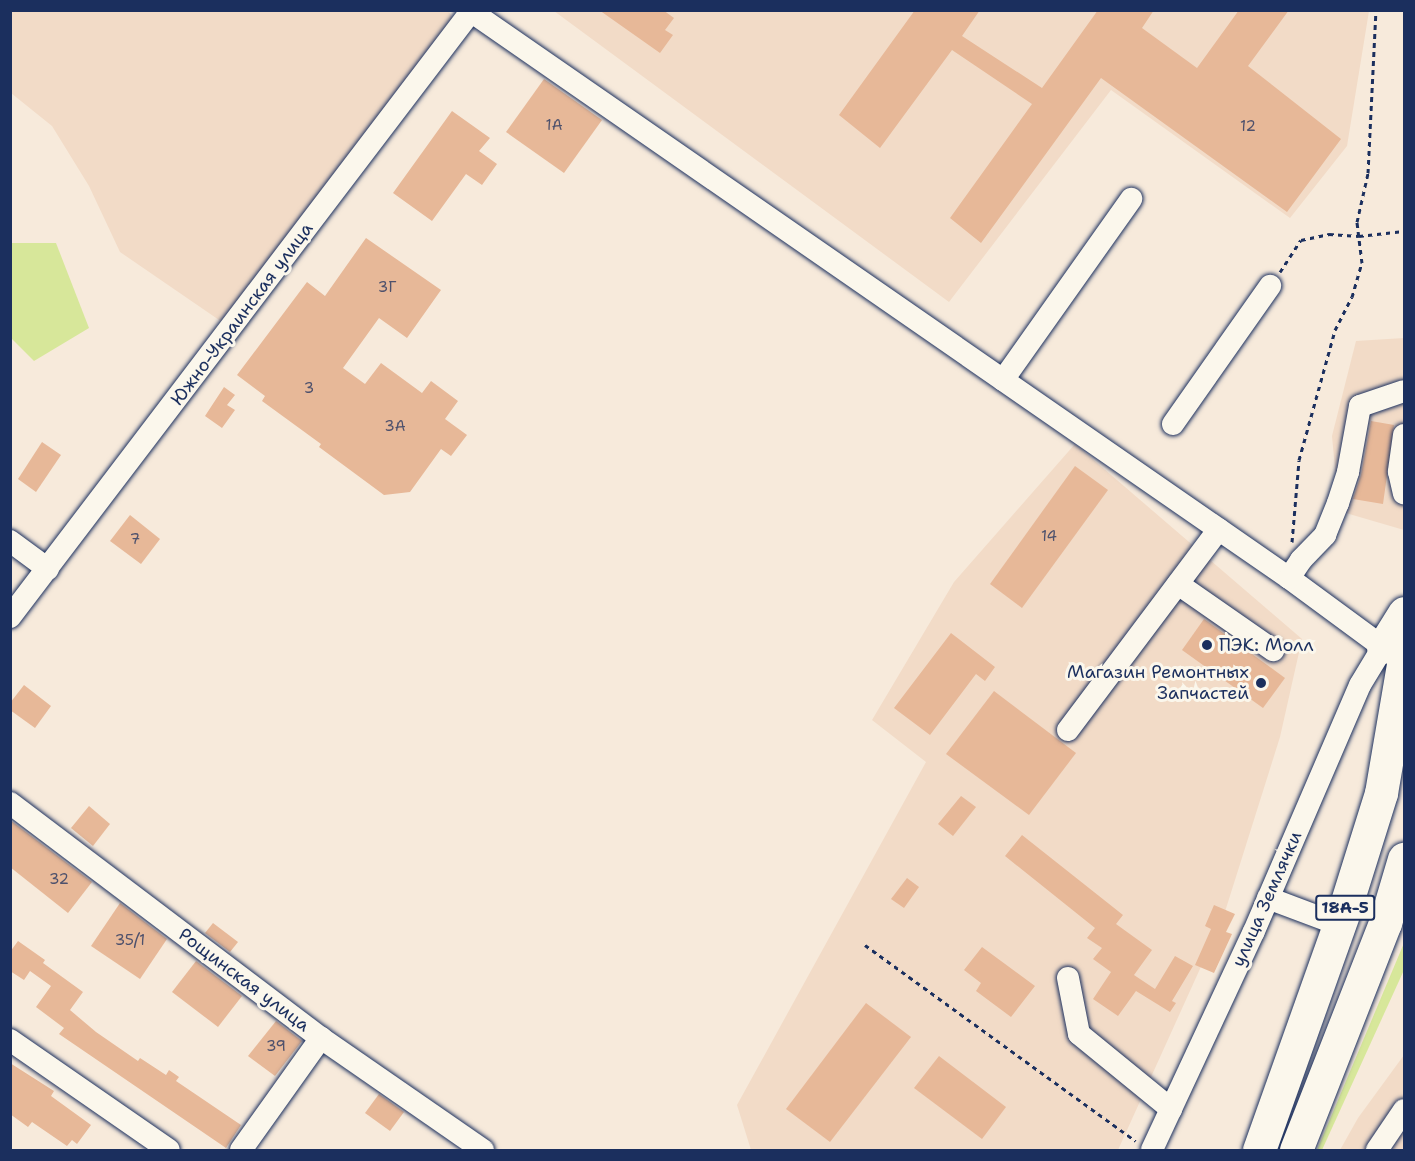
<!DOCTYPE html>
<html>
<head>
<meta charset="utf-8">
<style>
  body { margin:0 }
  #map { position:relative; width:1415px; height:1161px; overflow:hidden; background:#f7eadb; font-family:"Shantell Sans",sans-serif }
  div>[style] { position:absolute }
  .built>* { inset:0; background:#f2dbc7 }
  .green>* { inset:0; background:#d7e79a }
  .building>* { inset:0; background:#e7b898 }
  .path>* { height:3px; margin-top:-1.5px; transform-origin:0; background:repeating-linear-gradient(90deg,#1b2f5e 0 4.5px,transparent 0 9px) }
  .roads { filter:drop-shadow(0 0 2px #1b2f5e) drop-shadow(0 0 2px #1b2f5e) }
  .minor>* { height:22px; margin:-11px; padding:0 11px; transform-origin:11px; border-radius:11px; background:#fbf7ec }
  .highway>* { height:33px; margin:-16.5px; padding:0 16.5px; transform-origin:16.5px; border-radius:16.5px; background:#fbf7ec }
  .dots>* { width:16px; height:16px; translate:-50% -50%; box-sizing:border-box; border:3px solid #fbf7ec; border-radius:50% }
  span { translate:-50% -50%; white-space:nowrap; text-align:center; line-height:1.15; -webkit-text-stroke:6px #fbf7ec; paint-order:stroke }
  .number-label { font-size:15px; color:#4e516c }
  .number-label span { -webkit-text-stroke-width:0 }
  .shield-label span { padding:2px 4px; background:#fbf7ec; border:2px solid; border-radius:4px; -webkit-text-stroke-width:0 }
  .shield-label { font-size:16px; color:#1b2f5e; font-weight:700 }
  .street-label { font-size:18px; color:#1b2f5e }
  .poi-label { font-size:18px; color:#1b2f5e }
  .left { translate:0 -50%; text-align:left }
  .right { translate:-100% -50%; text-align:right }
  .frame { position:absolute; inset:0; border:12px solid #1b2f5e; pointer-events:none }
</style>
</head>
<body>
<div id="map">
  <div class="built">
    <div style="clip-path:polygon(448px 10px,453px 18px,222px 322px,120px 252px,89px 186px,52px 126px,11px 93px,10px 11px)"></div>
    <div style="clip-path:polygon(554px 11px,1369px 11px,1347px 146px,1290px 218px,1111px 90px,949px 302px)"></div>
    <div style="clip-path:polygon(1404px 338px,1404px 530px,1339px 511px,1332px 436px,1356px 341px)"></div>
    <div style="clip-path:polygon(1075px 444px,1302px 639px,1280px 737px,1223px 918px,1118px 1150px,751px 1150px,737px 1105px,926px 762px,872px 720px,954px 582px)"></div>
    <div style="clip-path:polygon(1404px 1055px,1404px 1150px,1340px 1150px,1358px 1118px)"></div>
  </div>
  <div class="green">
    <div style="clip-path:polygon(11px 243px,56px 243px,89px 328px,34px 361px,11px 338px)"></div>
    <div style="clip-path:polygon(1404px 943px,1404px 970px,1322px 1150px,1317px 1150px)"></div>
  </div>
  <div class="building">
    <div style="clip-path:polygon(599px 10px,663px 10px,674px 18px,665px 30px,673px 35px,660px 53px)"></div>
    <div style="clip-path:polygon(915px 10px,980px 10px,962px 36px,1042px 88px,1098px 10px,1154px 10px,1142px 28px,1197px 68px,1239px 10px,1289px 10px,1248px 66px,1341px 139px,1287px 212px,1101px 78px,981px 243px,950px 218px,1032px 104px,952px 50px,880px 148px,839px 115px)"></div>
    <div style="clip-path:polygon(544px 79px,602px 120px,564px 173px,506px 132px)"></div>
    <div style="clip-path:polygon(452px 111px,490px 138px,479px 151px,497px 164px,482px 185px,466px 174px,432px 221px,393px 193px)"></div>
    <div style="clip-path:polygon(366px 238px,441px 290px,407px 338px,379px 318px,343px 368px,365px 384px,381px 363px,422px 393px,431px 381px,458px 401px,445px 419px,467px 435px,451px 456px,441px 449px,410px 492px,384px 495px,319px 447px,321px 444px,262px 401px,265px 396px,237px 375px,307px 282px,325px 296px)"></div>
    <div style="clip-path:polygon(224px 387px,235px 395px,227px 405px,235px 410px,222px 428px,205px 416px)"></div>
    <div style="clip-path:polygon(1371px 421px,1394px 425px,1383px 504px,1353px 499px,1361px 475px)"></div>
    <div style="clip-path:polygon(42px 442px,61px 455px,36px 492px,18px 479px)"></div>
    <div style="clip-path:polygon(1075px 466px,1108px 490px,1022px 608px,990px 584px)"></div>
    <div style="clip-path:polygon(130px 515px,160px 539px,141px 564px,110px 541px)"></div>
    <div style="clip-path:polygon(1204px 619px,1285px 678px,1263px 708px,1182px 650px)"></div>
    <div style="clip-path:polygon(951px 633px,995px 667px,985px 681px,976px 674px,930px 735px,894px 708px)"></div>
    <div style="clip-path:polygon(24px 685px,51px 706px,35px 728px,10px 710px,10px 703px)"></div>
    <div style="clip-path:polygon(994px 691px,1076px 753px,1029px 815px,946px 754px)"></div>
    <div style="clip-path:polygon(961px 796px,976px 807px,953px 836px,938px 824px)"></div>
    <div style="clip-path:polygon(89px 806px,110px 824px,93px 846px,71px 828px)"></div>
    <div style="clip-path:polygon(10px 820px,92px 882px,68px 913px,10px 867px)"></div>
    <div style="clip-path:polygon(1022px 835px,1123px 915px,1116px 924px,1152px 950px,1134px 975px,1155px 989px,1175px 956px,1193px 966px,1172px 1001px,1176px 1003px,1170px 1012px,1136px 991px,1118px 1016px,1093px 999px,1111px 972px,1093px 959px,1102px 948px,1087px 938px,1095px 928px,1005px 856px)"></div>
    <div style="clip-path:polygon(907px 878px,919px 887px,904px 908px,891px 899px)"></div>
    <div style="clip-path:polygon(120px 903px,167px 939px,140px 979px,91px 946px)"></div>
    <div style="clip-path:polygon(1214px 905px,1235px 914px,1226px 932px,1232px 934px,1214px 973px,1195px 965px,1211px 929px,1205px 926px)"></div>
    <div style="clip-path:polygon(213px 923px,238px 942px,230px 952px,205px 933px)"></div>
    <div style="clip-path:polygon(18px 941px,45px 960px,43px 963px,83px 992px,70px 1010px,96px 1032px,138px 1061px,140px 1058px,166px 1075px,169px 1070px,179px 1077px,176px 1081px,241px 1125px,226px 1148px,59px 1034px,64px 1028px,36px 1007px,51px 986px,30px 971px,24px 980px,10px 971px,10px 952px)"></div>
    <div style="clip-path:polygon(982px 947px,1035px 986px,1011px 1017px,976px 991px,981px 983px,964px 970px)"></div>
    <div style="clip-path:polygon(196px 961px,242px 996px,218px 1027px,172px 992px)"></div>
    <div style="clip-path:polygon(866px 1003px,911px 1037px,830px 1142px,786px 1109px)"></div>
    <div style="clip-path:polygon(276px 1021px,302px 1041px,275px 1076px,248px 1056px)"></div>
    <div style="clip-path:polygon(939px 1056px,1006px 1107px,982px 1139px,914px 1088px)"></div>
    <div style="clip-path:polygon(10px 1063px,54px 1091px,51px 1096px,91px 1125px,77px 1144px,72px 1140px,67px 1146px,32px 1122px,28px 1127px,10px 1114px)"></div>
    <div style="clip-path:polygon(379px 1094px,404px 1112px,390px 1131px,365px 1113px)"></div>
  </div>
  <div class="path">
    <div style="left:1280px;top:272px;width:38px;rotate:-57deg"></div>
    <div style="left:1301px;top:240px;width:29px;rotate:-12deg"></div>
    <div style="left:1329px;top:234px;width:30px;rotate:4deg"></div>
    <div style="left:1359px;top:236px;width:45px;rotate:-6.3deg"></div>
    <div style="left:1292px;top:542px;width:82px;rotate:-85.1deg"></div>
    <div style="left:1299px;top:460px;width:135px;rotate:-74.5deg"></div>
    <div style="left:1335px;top:330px;width:37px;rotate:-63deg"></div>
    <div style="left:1352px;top:297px;width:35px;rotate:-74deg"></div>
    <div style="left:1362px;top:263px;width:41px;rotate:-97deg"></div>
    <div style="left:1357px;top:222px;width:50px;rotate:-77.3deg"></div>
    <div style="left:1368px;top:173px;width:163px;rotate:-87.2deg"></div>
    <div style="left:865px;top:945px;width:334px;rotate:35.9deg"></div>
  </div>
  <div class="roads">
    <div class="minor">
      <div style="left:469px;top:10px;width:998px;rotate:34.71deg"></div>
      <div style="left:1289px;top:578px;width:117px;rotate:36.3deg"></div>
      <div style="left:1383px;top:647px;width:44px;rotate:121.2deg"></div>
      <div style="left:1360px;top:685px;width:270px;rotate:113.3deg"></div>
      <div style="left:1253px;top:933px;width:239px;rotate:115deg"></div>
      <div style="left:1003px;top:380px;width:222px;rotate:-54.7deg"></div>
      <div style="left:1173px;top:424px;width:169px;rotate:-54.9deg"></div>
      <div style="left:1404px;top:435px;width:37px;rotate:98deg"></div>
      <div style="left:1399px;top:472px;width:22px;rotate:77deg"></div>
      <div style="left:10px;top:541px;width:47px;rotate:36.4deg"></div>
      <div style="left:1289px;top:578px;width:22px;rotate:-56deg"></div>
      <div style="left:1301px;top:560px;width:35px;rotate:-46deg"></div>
      <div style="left:1325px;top:535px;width:35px;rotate:-68deg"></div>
      <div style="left:1338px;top:503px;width:33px;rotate:-72deg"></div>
      <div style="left:1348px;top:472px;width:67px;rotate:-79.7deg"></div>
      <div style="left:1360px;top:406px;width:46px;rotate:-18.8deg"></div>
      <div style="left:1178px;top:584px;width:116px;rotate:34.8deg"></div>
      <div style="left:10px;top:617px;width:763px;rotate:-52.72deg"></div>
      <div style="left:1068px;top:730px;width:251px;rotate:-53.1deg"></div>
      <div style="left:10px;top:803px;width:390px;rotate:37.1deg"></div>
      <div style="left:321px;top:1038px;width:197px;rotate:34.7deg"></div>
      <div style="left:1268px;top:898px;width:77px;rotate:20.6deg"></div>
      <div style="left:1068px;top:978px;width:57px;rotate:78.9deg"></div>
      <div style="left:1079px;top:1034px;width:119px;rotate:39.2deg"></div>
      <div style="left:10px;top:1040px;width:193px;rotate:34.7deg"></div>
      <div style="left:241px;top:1150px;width:138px;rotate:-54.5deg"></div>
      <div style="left:1377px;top:1150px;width:48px;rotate:-56deg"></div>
    </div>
    <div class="highway">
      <div style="left:1383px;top:647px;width:40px;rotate:-58deg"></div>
      <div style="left:1259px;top:1150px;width:257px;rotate:-70.4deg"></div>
      <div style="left:1345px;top:908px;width:121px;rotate:-72.6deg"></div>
      <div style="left:1381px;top:793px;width:137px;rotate:-80.3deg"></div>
      <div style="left:1296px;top:1150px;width:244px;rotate:-68.6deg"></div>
      <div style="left:1385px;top:923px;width:67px;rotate:-73.5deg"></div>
    </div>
  </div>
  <div class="dots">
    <div style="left:1207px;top:645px;background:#1b2f5e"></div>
    <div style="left:1261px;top:683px;background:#1b2f5e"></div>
  </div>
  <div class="number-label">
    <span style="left:554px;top:126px">1А</span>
    <span style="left:1248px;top:127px">12</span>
    <span style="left:387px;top:288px">3Г</span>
    <span style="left:309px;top:389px">3</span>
    <span style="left:395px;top:427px">3А</span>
    <span style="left:1049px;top:537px">14</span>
    <span style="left:135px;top:540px">7</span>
    <span style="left:59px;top:880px">32</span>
    <span style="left:130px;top:941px">35/1</span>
    <span style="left:276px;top:1047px">39</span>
  </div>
  <div class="shield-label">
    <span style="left:1345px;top:908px">18А-5</span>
  </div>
  <div class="street-label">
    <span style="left:242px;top:314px;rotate:-53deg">Южно-Украинская улица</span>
    <span style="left:1267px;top:899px;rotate:-66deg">улица Землячки</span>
    <span style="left:244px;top:980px;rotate:37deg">Рощинская улица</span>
  </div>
  <div class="poi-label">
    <span class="left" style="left:1219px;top:645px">ПЭК: Молл</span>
    <span class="right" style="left:1249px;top:683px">Магазин Ремонтных<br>Запчастей</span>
  </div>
  <div class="frame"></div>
</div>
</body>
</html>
